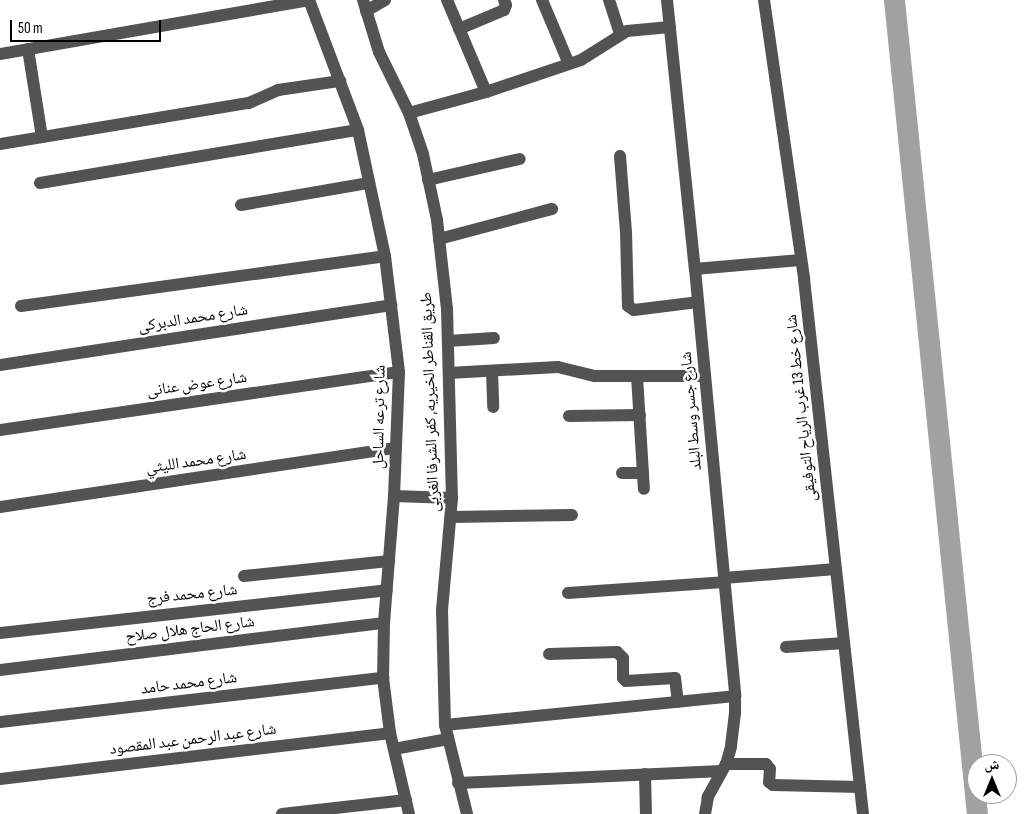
<!DOCTYPE html>
<html>
<head>
<meta charset="utf-8">
<style>
  body { margin:0 }
  #map { position:relative; width:1027px; height:814px; overflow:hidden; background:#fff; font-family:"Sofia Sans Condensed","Noto Naskh Arabic",sans-serif }
  div>[style] { position:absolute }
  .canal>* { height:21px; margin:-10.5px; padding:0 10.5px; transform-origin:10.5px; border-radius:10.5px; background:#a1a1a1 }
  .minor>* { height:12px; margin:-6px; padding:0 6px; transform-origin:6px; border-radius:6px; background:#535353 }
  span { translate:-50% -50%; white-space:nowrap; text-align:center; line-height:1.15; -webkit-text-stroke:5px #fff; paint-order:stroke }
  .street-label { font-size:16px; color:#000 }
  .north { position:absolute; left:967px; top:754px; width:50px; height:50px; box-sizing:border-box; background:#fff; border:1px solid #999; border-radius:50%; rotate:0deg; font-size:14px; font-weight:700; line-height:20px; text-align:center; color:#000 }
  .north::after { content:''; display:block; margin:auto; width:18px; height:22px; background:#000; clip-path:polygon(50% 0,100% 100%,50% 72%,0 100%) }
  .scale { position:absolute; left:10px; top:20px; width:151px; height:22px; box-sizing:border-box; border:2px solid #000; border-top:0; padding-left:6px; font-size:15px; line-height:18px; white-space:nowrap; color:#000; -webkit-text-stroke:4px #fff; paint-order:stroke }
</style>
</head>
<body>
<div id="map">
  <div class="canal">
    <div style="left:894px;top:0;width:818px;rotate:84.18deg"></div>
  </div>
  <div class="minor">
    <div style="left:309px;top:0;width:139px;rotate:69.3deg"></div>
    <div style="left:358px;top:130px;width:129px;rotate:77.9deg"></div>
    <div style="left:385px;top:256px;width:117px;rotate:83.1deg"></div>
    <div style="left:399px;top:372px;width:124px;rotate:92.3deg"></div>
    <div style="left:394px;top:496px;width:127px;rotate:94.5deg"></div>
    <div style="left:384px;top:623px;width:55px;rotate:91deg"></div>
    <div style="left:383px;top:678px;width:55px;rotate:82.7deg"></div>
    <div style="left:390px;top:733px;width:83px;rotate:76.8deg"></div>
    <div style="left:363px;top:0;width:54px;rotate:72.9deg"></div>
    <div style="left:379px;top:52px;width:68px;rotate:63.8deg"></div>
    <div style="left:409px;top:113px;width:43px;rotate:71.1deg"></div>
    <div style="left:423px;top:154px;width:67px;rotate:78deg"></div>
    <div style="left:437px;top:220px;width:90px;rotate:83.6deg"></div>
    <div style="left:447px;top:309px;width:189px;rotate:88.5deg"></div>
    <div style="left:452px;top:498px;width:112px;rotate:95.1deg"></div>
    <div style="left:442px;top:610px;width:115px;rotate:88.5deg"></div>
    <div style="left:445px;top:725px;width:92px;rotate:76.1deg"></div>
    <div style="left:447px;top:0;width:100px;rotate:67deg"></div>
    <div style="left:542px;top:0;width:69px;rotate:67.1deg"></div>
    <div style="left:609px;top:0;width:36px;rotate:72deg"></div>
    <div style="left:667px;top:0;width:270px;rotate:84.1deg"></div>
    <div style="left:695px;top:269px;width:429px;rotate:84.6deg"></div>
    <div style="left:735px;top:696px;width:17px;rotate:90deg"></div>
    <div style="left:735px;top:713px;width:34px;rotate:97deg"></div>
    <div style="left:731px;top:747px;width:18px;rotate:106deg"></div>
    <div style="left:726px;top:764px;width:38px;rotate:119deg"></div>
    <div style="left:708px;top:797px;width:17px;rotate:100deg"></div>
    <div style="left:764px;top:0;width:282px;rotate:81.8deg"></div>
    <div style="left:804px;top:279px;width:538px;rotate:83.71deg"></div>
    <div style="left:366px;top:11px;width:22px;rotate:-30deg"></div>
    <div style="left:459px;top:29px;width:49px;rotate:-22.9deg"></div>
    <div style="left:504px;top:10px;width:5px;rotate:-68deg"></div>
    <div style="left:506px;top:5px;width:5px;rotate:-112deg"></div>
    <div style="left:28px;top:49px;width:89px;rotate:81deg"></div>
    <div style="left:0;top:54px;width:314px;rotate:-9.9deg"></div>
    <div style="left:409px;top:113px;width:80px;rotate:-15.3deg"></div>
    <div style="left:486px;top:92px;width:100px;rotate:-18.6deg"></div>
    <div style="left:581px;top:60px;width:54px;rotate:-32.2deg"></div>
    <div style="left:627px;top:31px;width:43px;rotate:-5.3deg"></div>
    <div style="left:0;top:144px;width:252px;rotate:-9.4deg"></div>
    <div style="left:249px;top:103px;width:32px;rotate:-24deg"></div>
    <div style="left:278px;top:90px;width:63px;rotate:-8.3deg"></div>
    <div style="left:620px;top:156px;width:76px;rotate:85.5deg"></div>
    <div style="left:626px;top:232px;width:74px;rotate:88.5deg"></div>
    <div style="left:628px;top:306px;width:7px;rotate:34deg"></div>
    <div style="left:634px;top:310px;width:64px;rotate:-7.1deg"></div>
    <div style="left:428px;top:180px;width:94px;rotate:-12.9deg"></div>
    <div style="left:40px;top:183px;width:322px;rotate:-9.5deg"></div>
    <div style="left:241px;top:205px;width:130px;rotate:-9.8deg"></div>
    <div style="left:439px;top:239px;width:117px;rotate:-14.9deg"></div>
    <div style="left:695px;top:269px;width:106px;rotate:-4.9deg"></div>
    <div style="left:21px;top:306px;width:367px;rotate:-7.8deg"></div>
    <div style="left:448px;top:341px;width:46px;rotate:-3.7deg"></div>
    <div style="left:0;top:365px;width:396px;rotate:-8.7deg"></div>
    <div style="left:492px;top:371px;width:36px;rotate:88deg"></div>
    <div style="left:449px;top:373px;width:109px;rotate:-3.2deg"></div>
    <div style="left:558px;top:367px;width:38px;rotate:14deg"></div>
    <div style="left:595px;top:376px;width:110px"></div>
    <div style="left:637px;top:376px;width:113px;rotate:86.5deg"></div>
    <div style="left:569px;top:416px;width:71px;rotate:-0.8deg"></div>
    <div style="left:0;top:430px;width:403px;rotate:-8.3deg"></div>
    <div style="left:622px;top:473px;width:21px"></div>
    <div style="left:394px;top:496px;width:58px;rotate:2deg"></div>
    <div style="left:0;top:507px;width:400px;rotate:-8.5deg"></div>
    <div style="left:451px;top:517px;width:121px;rotate:-0.9deg"></div>
    <div style="left:244px;top:576px;width:146px;rotate:-5.9deg"></div>
    <div style="left:724px;top:578px;width:112px;rotate:-4.6deg"></div>
    <div style="left:568px;top:593px;width:156px;rotate:-4deg"></div>
    <div style="left:0;top:633px;width:389px;rotate:-6.3deg"></div>
    <div style="left:786px;top:647px;width:58px;rotate:-3.9deg"></div>
    <div style="left:549px;top:654px;width:68px;rotate:-1.7deg"></div>
    <div style="left:617px;top:652px;width:8px;rotate:45deg"></div>
    <div style="left:623px;top:658px;width:20px;rotate:90deg"></div>
    <div style="left:623px;top:678px;width:4px;rotate:45deg"></div>
    <div style="left:626px;top:681px;width:49px;rotate:-3.5deg"></div>
    <div style="left:675px;top:678px;width:24px;rotate:83deg"></div>
    <div style="left:0;top:670px;width:387px;rotate:-7deg"></div>
    <div style="left:0;top:722px;width:386px;rotate:-6.6deg"></div>
    <div style="left:445px;top:725px;width:291px;rotate:-5.7deg"></div>
    <div style="left:394px;top:749px;width:55px;rotate:-10.5deg"></div>
    <div style="left:726px;top:764px;width:40px"></div>
    <div style="left:766px;top:764px;width:6px;rotate:51deg"></div>
    <div style="left:770px;top:769px;width:13px;rotate:94deg"></div>
    <div style="left:769px;top:782px;width:5px;rotate:37deg"></div>
    <div style="left:773px;top:785px;width:87px;rotate:1.3deg"></div>
    <div style="left:645px;top:774px;width:40px;rotate:88.6deg"></div>
    <div style="left:0;top:779px;width:393px;rotate:-6.7deg"></div>
    <div style="left:458px;top:783px;width:264px;rotate:-2.6deg"></div>
    <div style="left:282px;top:814px;width:125px;rotate:-6.4deg"></div>
  </div>
  <div class="street-label">
    <span style="left:193px;top:319px;rotate:-9deg">شارع محمد الدبركى</span>
    <span style="left:197px;top:385px;rotate:-8deg">شارع عوض عنانى</span>
    <span style="left:431px;top:402px;rotate:-92deg">طريق القناطر الخيريه, كفر الشرفا الغربى</span>
    <span style="left:802px;top:408px;rotate:-96deg">شارع خط 13 غرب الرياح التوفيقى</span>
    <span style="left:692px;top:411px;rotate:-95deg">شارع جسر وسط البلد</span>
    <span style="left:380px;top:417px;rotate:-89deg">شارع ترعه الساحل</span>
    <span style="left:196px;top:462px;rotate:-8deg">شارع محمد الليثي</span>
    <span style="left:192px;top:595px;rotate:-6deg">شارع محمد فرج</span>
    <span style="left:190px;top:630px;rotate:-7deg">شارع الحاج هلال صلاح</span>
    <span style="left:189px;top:684px;rotate:-7deg">شارع محمد حامد</span>
    <span style="left:193px;top:740px;rotate:-7deg">شارع عبد الرحمن عبد المقصود</span>
  </div>
  <div class="north">ش</div>
  <div class="scale">50 m</div>
</div>
</body>
</html>
